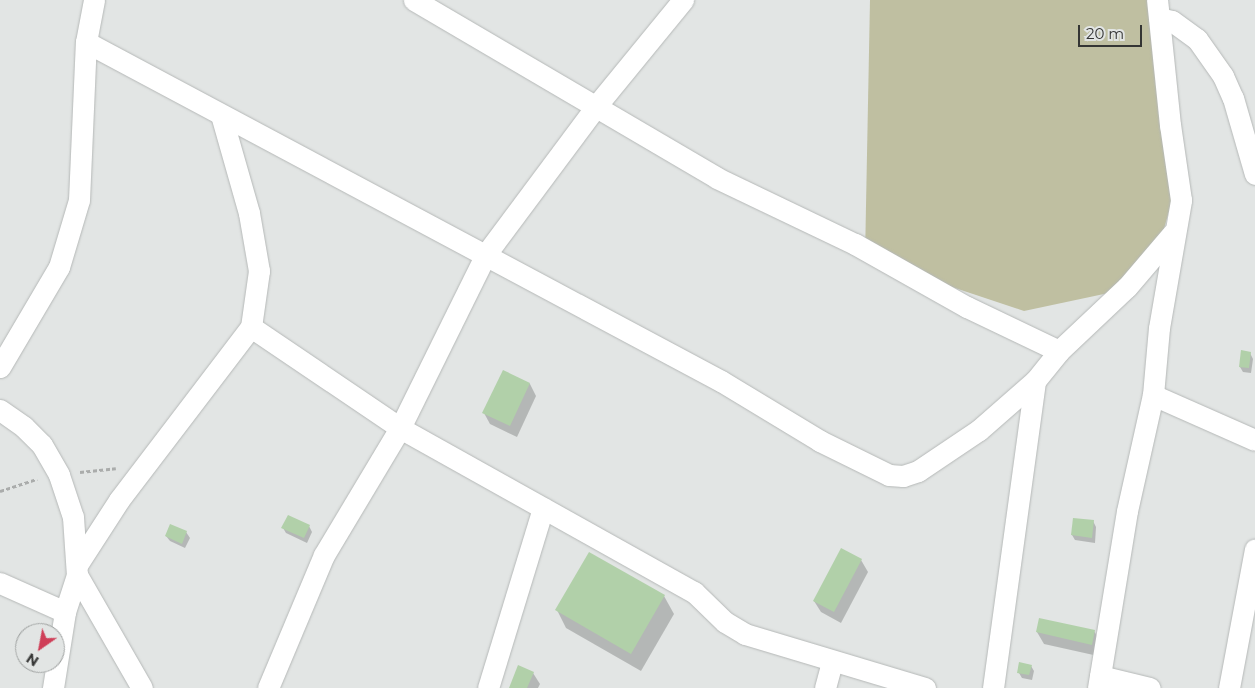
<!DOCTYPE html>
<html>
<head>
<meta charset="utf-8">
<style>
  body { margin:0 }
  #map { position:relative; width:1255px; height:688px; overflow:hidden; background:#e2e5e4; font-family:Montserrat,sans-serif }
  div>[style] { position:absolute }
  .green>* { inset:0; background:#bfbfa1 }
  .shadow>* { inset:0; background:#0003 }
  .building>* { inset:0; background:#b1d0a9 }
  .path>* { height:3px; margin-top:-1.5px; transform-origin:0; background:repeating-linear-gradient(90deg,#aaacab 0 4px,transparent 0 6.5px) }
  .roads { filter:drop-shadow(0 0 1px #b5b8b7) drop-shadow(0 0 1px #b5b8b7) }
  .minor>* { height:21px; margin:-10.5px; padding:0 10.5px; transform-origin:10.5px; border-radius:10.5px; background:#fff }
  span { translate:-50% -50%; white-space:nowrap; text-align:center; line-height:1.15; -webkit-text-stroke:5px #e2e5e4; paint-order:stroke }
  .north { position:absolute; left:15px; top:623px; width:50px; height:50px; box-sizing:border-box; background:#e2e5e4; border:1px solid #9c9f9e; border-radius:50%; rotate:213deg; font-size:14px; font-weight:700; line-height:20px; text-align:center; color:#343534 }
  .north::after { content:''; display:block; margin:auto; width:18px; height:22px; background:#cf3f58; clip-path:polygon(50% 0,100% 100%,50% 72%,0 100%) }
  .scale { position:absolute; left:1078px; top:25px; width:64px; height:22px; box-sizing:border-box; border:2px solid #343534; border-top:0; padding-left:6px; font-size:15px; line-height:18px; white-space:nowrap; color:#343534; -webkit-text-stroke:4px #e2e5e4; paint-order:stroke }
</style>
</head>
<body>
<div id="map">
  <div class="green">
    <div style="clip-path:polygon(870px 0,1160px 0,1179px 176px,1158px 250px,1118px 291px,1024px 311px,865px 258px)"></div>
  </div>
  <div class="shadow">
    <div style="clip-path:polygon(1250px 353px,1253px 359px,1251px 373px,1243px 372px,1240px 367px)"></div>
    <div style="clip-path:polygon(503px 372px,530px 384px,536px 396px,517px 437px,490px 424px,484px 413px)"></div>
    <div style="clip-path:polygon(1093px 521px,1096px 527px,1095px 543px,1075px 540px,1072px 535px)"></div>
    <div style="clip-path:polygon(309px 526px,312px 532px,307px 543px,286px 533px,283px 528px)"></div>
    <div style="clip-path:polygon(186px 532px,190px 538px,185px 548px,170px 541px,166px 536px)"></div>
    <div style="clip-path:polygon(861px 560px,868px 572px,841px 623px,821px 612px,814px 601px)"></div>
    <div style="clip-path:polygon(664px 596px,674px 614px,641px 671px,566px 628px,557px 610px)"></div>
    <div style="clip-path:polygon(1094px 631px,1101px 643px,1098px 656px,1044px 644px,1037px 632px)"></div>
    <div style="clip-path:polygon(1031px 666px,1034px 671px,1032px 680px,1022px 678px,1019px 673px)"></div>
    <div style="clip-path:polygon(533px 673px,540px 684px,538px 688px,510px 688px)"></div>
  </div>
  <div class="building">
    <div style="clip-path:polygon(1241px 350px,1251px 352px,1249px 368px,1239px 367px)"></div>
    <div style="clip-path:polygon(503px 370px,530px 383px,510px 426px,482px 413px)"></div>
    <div style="clip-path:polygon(288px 515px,310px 525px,304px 538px,281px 528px)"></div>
    <div style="clip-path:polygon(1073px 518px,1094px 520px,1092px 538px,1071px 535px)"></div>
    <div style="clip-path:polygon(170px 524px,187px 531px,182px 544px,165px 536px)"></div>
    <div style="clip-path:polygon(841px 548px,862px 559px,834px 612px,813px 601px)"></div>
    <div style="clip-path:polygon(589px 552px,665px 595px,631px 654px,555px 610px)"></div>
    <div style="clip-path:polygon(1039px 618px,1095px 630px,1092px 645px,1036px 632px)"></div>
    <div style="clip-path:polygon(1019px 662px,1032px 665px,1029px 675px,1017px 673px)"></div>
    <div style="clip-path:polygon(518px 665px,534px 672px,527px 688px,509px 688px)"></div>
  </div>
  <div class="path">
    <div style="left:80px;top:472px;width:36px;rotate:-6deg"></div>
    <div style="left:0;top:491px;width:39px;rotate:-18deg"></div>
  </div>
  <div class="roads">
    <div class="minor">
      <div style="left:414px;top:0;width:351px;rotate:30.4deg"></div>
      <div style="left:717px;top:178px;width:153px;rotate:25.6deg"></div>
      <div style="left:855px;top:244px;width:129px;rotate:29.4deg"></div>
      <div style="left:967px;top:307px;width:102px;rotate:25.6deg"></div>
      <div style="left:1159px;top:18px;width:13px;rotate:13deg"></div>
      <div style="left:1172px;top:21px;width:31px;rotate:36deg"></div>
      <div style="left:1197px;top:39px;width:45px;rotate:54.9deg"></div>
      <div style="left:1223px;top:76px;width:24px;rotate:66deg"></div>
      <div style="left:1233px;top:98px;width:79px;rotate:73.9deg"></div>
      <div style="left:86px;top:42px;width:720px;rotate:28.1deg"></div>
      <div style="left:721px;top:381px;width:116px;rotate:31.2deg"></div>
      <div style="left:820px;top:441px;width:77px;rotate:26.2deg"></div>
      <div style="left:889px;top:475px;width:14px;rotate:4deg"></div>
      <div style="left:903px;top:476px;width:16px;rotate:-18deg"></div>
      <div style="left:918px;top:471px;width:73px;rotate:-33.9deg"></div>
      <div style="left:979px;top:430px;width:74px;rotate:-41.2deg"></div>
      <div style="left:251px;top:327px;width:180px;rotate:34.1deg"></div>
      <div style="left:400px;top:428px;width:337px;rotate:29.2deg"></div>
      <div style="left:694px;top:592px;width:43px;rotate:44.1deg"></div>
      <div style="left:725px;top:622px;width:23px;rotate:31deg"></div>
      <div style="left:745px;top:634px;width:188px;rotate:16.7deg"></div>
      <div style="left:0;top:367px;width:116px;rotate:-59.5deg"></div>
      <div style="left:59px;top:267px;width:70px;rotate:-73.4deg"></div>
      <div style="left:79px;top:200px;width:158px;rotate:-87.5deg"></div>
      <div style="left:86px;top:42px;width:43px;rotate:-79.2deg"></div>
      <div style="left:1153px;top:395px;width:111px;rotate:23.8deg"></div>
      <div style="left:0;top:410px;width:29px;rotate:35deg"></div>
      <div style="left:24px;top:427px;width:25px;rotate:45deg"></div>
      <div style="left:42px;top:445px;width:34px;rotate:60deg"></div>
      <div style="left:59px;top:475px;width:44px;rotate:71.6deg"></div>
      <div style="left:73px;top:517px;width:58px;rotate:86.1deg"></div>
      <div style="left:77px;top:575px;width:39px;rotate:108deg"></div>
      <div style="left:65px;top:612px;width:77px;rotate:99deg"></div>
      <div style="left:77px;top:565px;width:77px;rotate:-57.1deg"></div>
      <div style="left:119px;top:500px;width:218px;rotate:-52.7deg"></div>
      <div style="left:251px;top:327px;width:57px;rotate:-81.9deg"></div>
      <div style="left:259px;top:271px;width:59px;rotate:-99.8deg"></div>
      <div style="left:249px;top:213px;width:102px;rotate:-105.9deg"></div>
      <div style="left:77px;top:575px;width:130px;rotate:60.1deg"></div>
      <div style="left:0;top:583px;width:71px;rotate:24deg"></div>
      <div style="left:1100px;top:676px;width:51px;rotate:13.5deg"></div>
      <div style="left:268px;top:688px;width:144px;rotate:-67.2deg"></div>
      <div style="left:324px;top:555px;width:148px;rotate:-59.1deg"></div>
      <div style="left:400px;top:428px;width:194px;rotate:-63.7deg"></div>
      <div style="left:486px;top:254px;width:186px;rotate:-53.3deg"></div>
      <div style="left:597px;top:105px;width:136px;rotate:-50.7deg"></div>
      <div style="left:488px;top:688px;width:188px;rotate:-73deg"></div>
      <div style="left:825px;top:688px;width:27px;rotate:-75deg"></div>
      <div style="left:993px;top:688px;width:310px;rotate:-82.2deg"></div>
      <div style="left:1035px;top:381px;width:38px;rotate:-51deg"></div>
      <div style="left:1059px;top:351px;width:93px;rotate:-43.3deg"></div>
      <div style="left:1127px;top:287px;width:71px;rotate:-49.6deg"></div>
      <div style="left:1098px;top:688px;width:179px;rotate:-80.7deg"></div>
      <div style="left:1127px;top:511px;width:119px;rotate:-77.4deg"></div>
      <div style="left:1153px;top:395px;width:67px;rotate:-84.9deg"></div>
      <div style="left:1159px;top:328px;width:130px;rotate:-80.2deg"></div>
      <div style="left:1181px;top:200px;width:76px;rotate:-98.3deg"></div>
      <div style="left:1170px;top:125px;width:126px;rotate:-95.9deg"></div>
      <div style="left:1229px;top:688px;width:141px;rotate:-79.4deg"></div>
    </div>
  </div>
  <div class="north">N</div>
  <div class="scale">20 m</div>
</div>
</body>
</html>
